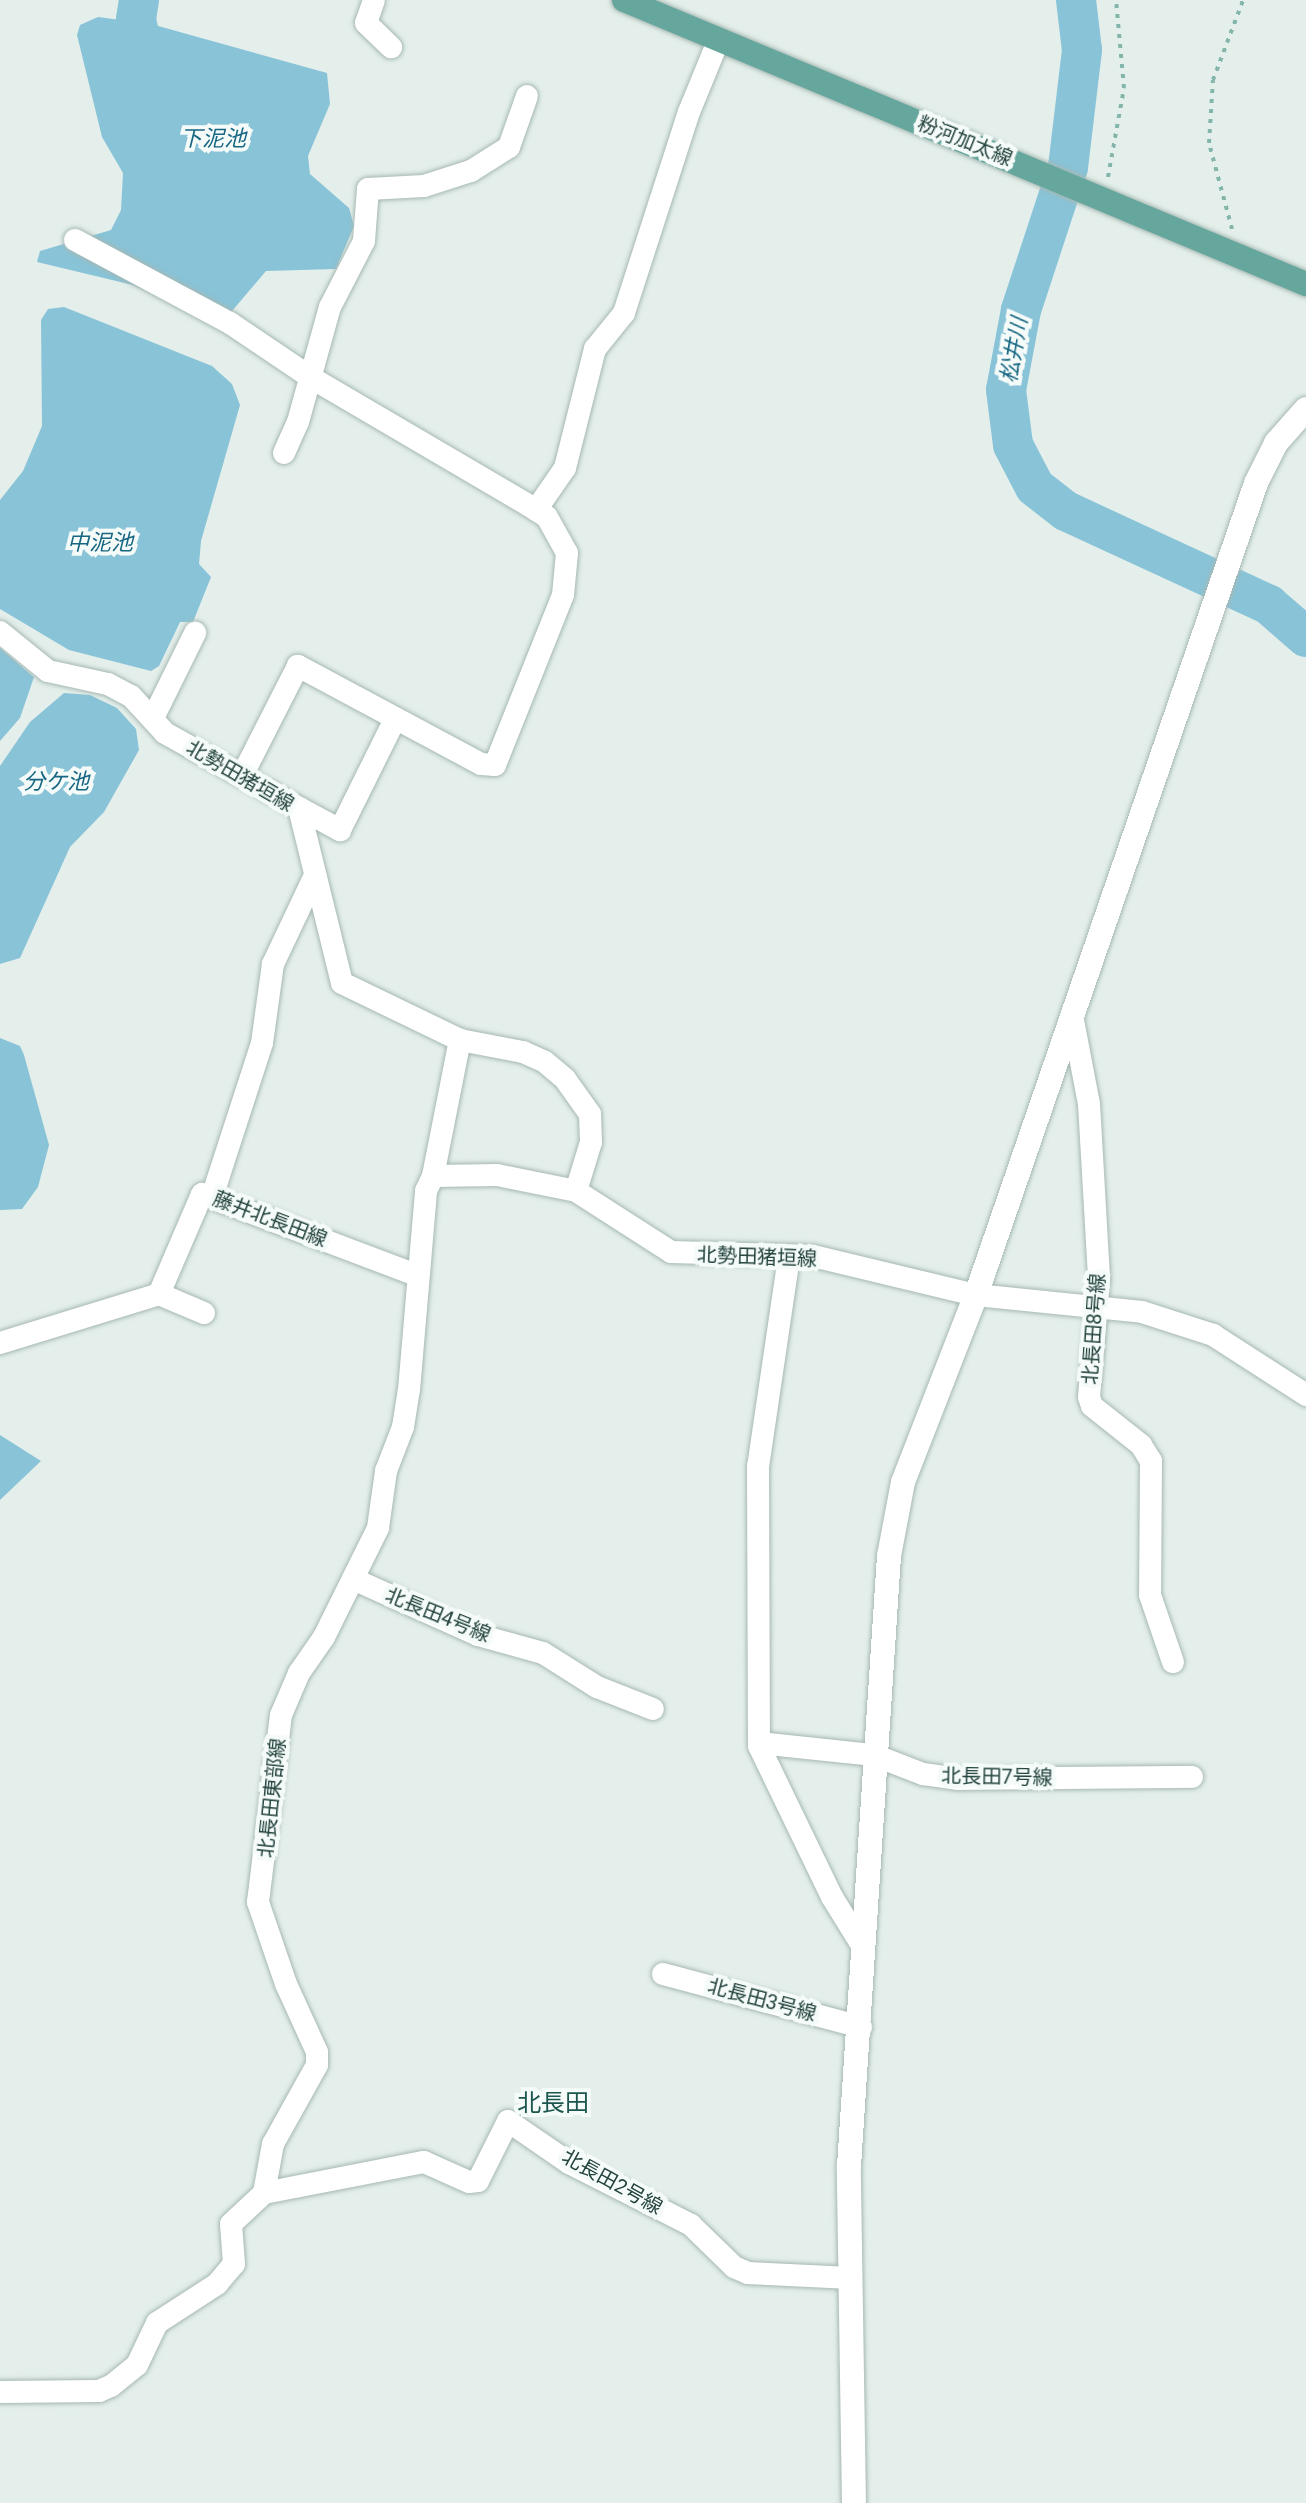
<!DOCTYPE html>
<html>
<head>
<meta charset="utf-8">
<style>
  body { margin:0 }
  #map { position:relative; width:1306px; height:2503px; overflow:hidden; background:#e4efeb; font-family:Roboto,"Noto Sans JP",sans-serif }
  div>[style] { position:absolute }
  .water>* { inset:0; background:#89c3d7 }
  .river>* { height:40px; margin:-20px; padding:0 20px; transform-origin:20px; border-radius:20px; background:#89c3d7 }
  .path>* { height:4px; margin-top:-2px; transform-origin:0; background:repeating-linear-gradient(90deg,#83b5aa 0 4px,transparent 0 10px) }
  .roads { filter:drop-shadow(0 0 2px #a6b8b3) drop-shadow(0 0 2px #a6b8b3) }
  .street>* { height:22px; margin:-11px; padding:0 11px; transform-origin:11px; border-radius:11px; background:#fff }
  .secondary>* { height:24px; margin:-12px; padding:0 12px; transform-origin:12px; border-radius:12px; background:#fff }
  .primary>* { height:24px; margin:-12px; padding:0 12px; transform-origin:12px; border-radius:12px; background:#66a79d }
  span { translate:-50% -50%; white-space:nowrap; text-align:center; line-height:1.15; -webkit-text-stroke:8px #f5fbf9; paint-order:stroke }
  .street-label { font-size:20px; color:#22423d }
  .water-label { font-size:22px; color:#176683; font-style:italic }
  .quarter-label { font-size:24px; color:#1c564e }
</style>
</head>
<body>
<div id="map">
  <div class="water">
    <div style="clip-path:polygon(98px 17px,151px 24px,327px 73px,330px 104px,308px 156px,310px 174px,349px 208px,354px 226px,336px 269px,266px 271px,221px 324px,133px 285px,37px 262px,40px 251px,111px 230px,121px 210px,123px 173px,102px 137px,77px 35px,80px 25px)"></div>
    <div style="clip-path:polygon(64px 307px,212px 366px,232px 384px,240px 405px,201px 541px,199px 564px,211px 577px,193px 622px,180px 622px,159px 666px,151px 671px,69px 650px,0 609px,0 500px,23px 471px,42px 426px,41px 320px,48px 309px)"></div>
    <div style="clip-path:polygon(0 648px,34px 677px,20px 718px,0 741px)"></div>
    <div style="clip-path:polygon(64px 693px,90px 695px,117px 708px,136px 729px,139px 750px,104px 812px,70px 847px,20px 958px,0 964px,0 766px,30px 722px)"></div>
    <div style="clip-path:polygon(0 1038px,20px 1046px,24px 1055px,49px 1145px,38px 1187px,22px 1209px,0 1210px)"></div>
    <div style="clip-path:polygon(0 1435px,41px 1461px,0 1500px)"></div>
  </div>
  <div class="river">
    <div style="left:139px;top:0;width:20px;rotate:99deg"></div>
    <div style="left:136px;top:20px;width:37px;rotate:77deg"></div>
    <div style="left:144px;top:56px;width:21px;rotate:51deg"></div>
    <div style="left:1076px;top:0;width:50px;rotate:83.2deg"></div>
    <div style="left:1082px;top:50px;width:118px;rotate:96.8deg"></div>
    <div style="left:1068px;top:167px;width:151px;rotate:108.2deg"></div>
    <div style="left:1021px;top:310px;width:81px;rotate:100.6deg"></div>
    <div style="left:1006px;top:390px;width:55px;rotate:82.7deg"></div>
    <div style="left:1013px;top:445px;width:47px;rotate:62.4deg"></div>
    <div style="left:1035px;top:487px;width:39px;rotate:38deg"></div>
    <div style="left:1066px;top:511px;width:224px;rotate:24.8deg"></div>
    <div style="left:1269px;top:605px;width:49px;rotate:40.9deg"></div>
  </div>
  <div class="path">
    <div style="left:1108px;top:177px;width:90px;rotate:-79.8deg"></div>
    <div style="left:1124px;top:88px;width:88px;rotate:-95.2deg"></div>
    <div style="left:1232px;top:229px;width:89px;rotate:-105deg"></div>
    <div style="left:1209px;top:143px;width:63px;rotate:-86.4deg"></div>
    <div style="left:1213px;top:80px;width:85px;rotate:-69.4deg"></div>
  </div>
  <div class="roads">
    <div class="street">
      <div style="left:374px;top:0;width:24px;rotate:109deg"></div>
      <div style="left:366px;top:23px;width:35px;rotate:44deg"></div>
      <div style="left:75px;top:240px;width:176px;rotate:28.2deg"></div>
      <div style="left:230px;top:323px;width:97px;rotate:34deg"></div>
      <div style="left:310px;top:377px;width:253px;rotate:30.4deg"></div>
      <div style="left:528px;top:505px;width:22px;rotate:32deg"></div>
      <div style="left:547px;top:517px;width:41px;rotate:60.9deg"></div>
      <div style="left:567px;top:553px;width:42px;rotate:95.4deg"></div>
      <div style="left:563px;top:595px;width:183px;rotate:111.8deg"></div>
      <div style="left:495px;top:765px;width:14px;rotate:-176deg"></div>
      <div style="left:481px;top:764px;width:208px;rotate:-151.8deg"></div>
      <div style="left:298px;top:666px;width:123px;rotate:117deg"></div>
      <div style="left:284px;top:453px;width:34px;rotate:-66deg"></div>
      <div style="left:298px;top:422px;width:119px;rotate:-74.5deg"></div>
      <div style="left:330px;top:307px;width:74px;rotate:-62.7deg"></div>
      <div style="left:364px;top:241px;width:52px;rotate:-85.6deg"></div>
      <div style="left:368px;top:189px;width:56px;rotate:-3.1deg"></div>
      <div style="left:424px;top:186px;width:49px;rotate:-17.7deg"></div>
      <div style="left:471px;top:171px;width:45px;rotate:-32.3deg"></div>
      <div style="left:509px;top:147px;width:54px;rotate:-70.6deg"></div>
      <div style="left:536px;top:510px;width:51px;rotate:-55.4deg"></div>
      <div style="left:565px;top:468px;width:123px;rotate:-75.9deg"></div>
      <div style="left:595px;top:349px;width:46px;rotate:-51.1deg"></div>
      <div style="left:624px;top:313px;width:211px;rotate:-72.1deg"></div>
      <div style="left:689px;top:112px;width:79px;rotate:-67.7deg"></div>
      <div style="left:0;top:632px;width:62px;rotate:39.1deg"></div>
      <div style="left:48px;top:671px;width:61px;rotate:12.2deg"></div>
      <div style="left:108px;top:684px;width:26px;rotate:28deg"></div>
      <div style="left:131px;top:696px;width:50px;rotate:47.4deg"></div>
      <div style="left:165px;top:733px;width:154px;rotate:29.2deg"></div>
      <div style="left:299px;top:808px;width:180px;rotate:76.2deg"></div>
      <div style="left:342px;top:983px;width:131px;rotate:25.8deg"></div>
      <div style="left:460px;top:1040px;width:64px;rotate:10.8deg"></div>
      <div style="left:523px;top:1052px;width:24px;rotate:24deg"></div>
      <div style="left:545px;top:1062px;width:26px;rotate:40deg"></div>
      <div style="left:565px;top:1079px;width:43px;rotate:54.5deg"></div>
      <div style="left:590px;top:1114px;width:28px;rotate:88deg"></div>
      <div style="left:591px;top:1142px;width:51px;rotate:107deg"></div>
      <div style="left:576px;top:1191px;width:113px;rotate:32.7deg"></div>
      <div style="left:671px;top:1252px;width:142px;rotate:1.6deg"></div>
      <div style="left:813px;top:1256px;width:168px;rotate:13.5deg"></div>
      <div style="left:976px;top:1295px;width:167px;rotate:5.8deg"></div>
      <div style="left:1142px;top:1312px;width:75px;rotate:17.9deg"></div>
      <div style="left:1213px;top:1335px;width:111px;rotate:32.8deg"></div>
      <div style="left:154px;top:716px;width:93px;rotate:-63.7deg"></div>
      <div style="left:299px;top:808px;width:47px;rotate:28.2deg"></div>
      <div style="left:340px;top:830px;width:124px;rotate:-63.6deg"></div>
      <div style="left:1072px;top:1015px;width:91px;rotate:79.2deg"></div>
      <div style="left:1089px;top:1104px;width:174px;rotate:86.7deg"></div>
      <div style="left:1099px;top:1278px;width:119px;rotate:94.8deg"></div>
      <div style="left:1089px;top:1397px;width:9px;rotate:72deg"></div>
      <div style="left:1092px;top:1406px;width:63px;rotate:38.5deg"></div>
      <div style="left:1141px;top:1445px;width:19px;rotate:58deg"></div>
      <div style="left:1151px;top:1461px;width:134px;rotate:90.4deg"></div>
      <div style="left:1150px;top:1595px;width:71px;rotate:71.1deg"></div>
      <div style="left:433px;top:1176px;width:139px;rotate:-78.8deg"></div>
      <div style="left:212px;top:1197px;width:162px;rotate:-72deg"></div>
      <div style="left:262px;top:1043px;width:80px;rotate:-82.1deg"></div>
      <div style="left:273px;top:964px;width:98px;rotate:-64.7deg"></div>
      <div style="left:789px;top:1257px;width:211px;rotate:98.4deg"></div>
      <div style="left:758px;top:1466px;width:280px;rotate:89.8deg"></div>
      <div style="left:759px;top:1746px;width:168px;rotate:64.2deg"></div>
      <div style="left:832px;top:1897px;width:59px;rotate:58.2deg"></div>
      <div style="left:159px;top:1294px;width:49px;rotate:22.9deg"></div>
      <div style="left:0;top:1343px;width:166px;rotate:-17.1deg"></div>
      <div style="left:159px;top:1294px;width:109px;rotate:-66.7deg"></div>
      <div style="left:202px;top:1194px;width:229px;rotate:20.7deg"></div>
      <div style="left:353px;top:1579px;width:137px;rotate:24.1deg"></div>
      <div style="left:478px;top:1635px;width:67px;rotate:15.5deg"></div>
      <div style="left:543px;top:1653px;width:64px;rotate:32.2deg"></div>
      <div style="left:597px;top:1687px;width:60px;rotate:21.4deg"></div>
      <div style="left:759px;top:1743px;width:116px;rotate:6deg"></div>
      <div style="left:874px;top:1755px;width:53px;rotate:21.2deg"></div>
      <div style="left:923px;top:1774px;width:35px;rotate:8deg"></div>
      <div style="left:958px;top:1779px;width:234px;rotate:-0.5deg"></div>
      <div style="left:663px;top:1974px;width:205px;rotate:15deg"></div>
      <div style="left:264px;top:2193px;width:163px;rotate:-11deg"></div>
      <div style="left:424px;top:2162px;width:49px;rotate:24deg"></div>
      <div style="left:469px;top:2182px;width:9px;rotate:-6deg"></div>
      <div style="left:478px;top:2181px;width:67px;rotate:-63.4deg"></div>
      <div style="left:508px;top:2121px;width:74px;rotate:34.5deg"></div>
      <div style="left:569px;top:2163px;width:137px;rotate:26.9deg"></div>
      <div style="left:691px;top:2225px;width:60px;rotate:44.3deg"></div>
      <div style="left:734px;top:2267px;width:15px;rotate:23deg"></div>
      <div style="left:748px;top:2273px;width:102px;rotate:2.8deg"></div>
      <div style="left:0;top:2392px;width:99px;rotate:-0.6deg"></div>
      <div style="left:99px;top:2391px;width:13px;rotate:-23deg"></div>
      <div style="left:111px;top:2386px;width:33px;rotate:-39deg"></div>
      <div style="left:137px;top:2365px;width:47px;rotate:-64.5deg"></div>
      <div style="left:157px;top:2323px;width:72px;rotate:-33deg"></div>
      <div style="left:217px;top:2284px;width:26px;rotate:-50deg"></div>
      <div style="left:234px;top:2264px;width:40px;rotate:-94.3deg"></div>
      <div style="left:231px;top:2224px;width:45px;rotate:-43.2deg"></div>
      <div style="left:264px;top:2193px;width:50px;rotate:-79.6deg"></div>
      <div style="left:273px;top:2144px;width:90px;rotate:-60.9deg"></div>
      <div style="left:317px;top:2065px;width:13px;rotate:-90deg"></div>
      <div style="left:317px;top:2052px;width:75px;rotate:-114.5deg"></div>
      <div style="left:286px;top:1984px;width:87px;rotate:-108.9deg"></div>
      <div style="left:258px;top:1902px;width:188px;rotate:-83deg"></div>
      <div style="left:281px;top:1715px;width:46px;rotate:-66.8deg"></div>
      <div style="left:299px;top:1673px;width:44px;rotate:-55.2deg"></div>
      <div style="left:324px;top:1637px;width:122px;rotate:-63.6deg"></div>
      <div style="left:378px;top:1528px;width:58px;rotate:-82deg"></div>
      <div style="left:386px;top:1471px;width:47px;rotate:-68.9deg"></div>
      <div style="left:403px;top:1427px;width:37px;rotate:-81deg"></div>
      <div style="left:409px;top:1390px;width:200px;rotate:-85.1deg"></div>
      <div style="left:426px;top:1191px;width:17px;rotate:-65deg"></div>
      <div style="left:433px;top:1176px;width:64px;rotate:-0.9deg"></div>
      <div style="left:497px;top:1175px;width:81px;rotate:11.4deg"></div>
    </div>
    <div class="secondary">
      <div style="left:854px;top:2503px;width:337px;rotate:-90.9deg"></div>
      <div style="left:849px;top:2166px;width:611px;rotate:-86.25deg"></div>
      <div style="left:889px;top:1556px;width:75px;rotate:-79.3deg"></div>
      <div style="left:903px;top:1482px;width:201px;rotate:-68.7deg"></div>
      <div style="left:976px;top:1295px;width:859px;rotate:-70.97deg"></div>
      <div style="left:1256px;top:483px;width:45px;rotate:-63.4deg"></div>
      <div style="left:1276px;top:443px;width:45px;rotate:-48.6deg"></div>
    </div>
    <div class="primary">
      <div style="left:624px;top:0;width:739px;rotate:22.61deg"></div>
    </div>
  </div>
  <div class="street-label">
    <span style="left:965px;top:141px;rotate:22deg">粉河加太線</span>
    <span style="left:240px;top:776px;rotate:30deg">北勢田猪垣線</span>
    <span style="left:270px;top:1219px;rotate:21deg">藤井北長田線</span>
    <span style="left:757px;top:1257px;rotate:2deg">北勢田猪垣線</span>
    <span style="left:1094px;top:1329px;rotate:-86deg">北長田8号線</span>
    <span style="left:438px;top:1615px;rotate:22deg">北長田4号線</span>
    <span style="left:997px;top:1777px;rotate:1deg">北長田7号線</span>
    <span style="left:272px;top:1798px;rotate:-84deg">北長田東部線</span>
    <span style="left:762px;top:2000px;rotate:15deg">北長田3号線</span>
    <span style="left:612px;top:2182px;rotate:29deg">北長田2号線</span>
  </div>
  <div class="water-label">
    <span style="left:213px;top:139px">下泥池</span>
    <span style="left:1014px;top:350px;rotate:-80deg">松井川</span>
    <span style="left:100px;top:543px">中泥池</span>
    <span style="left:56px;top:782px">分ケ池</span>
  </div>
  <div class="quarter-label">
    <span style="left:553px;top:2104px">北長田</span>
  </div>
</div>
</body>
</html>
